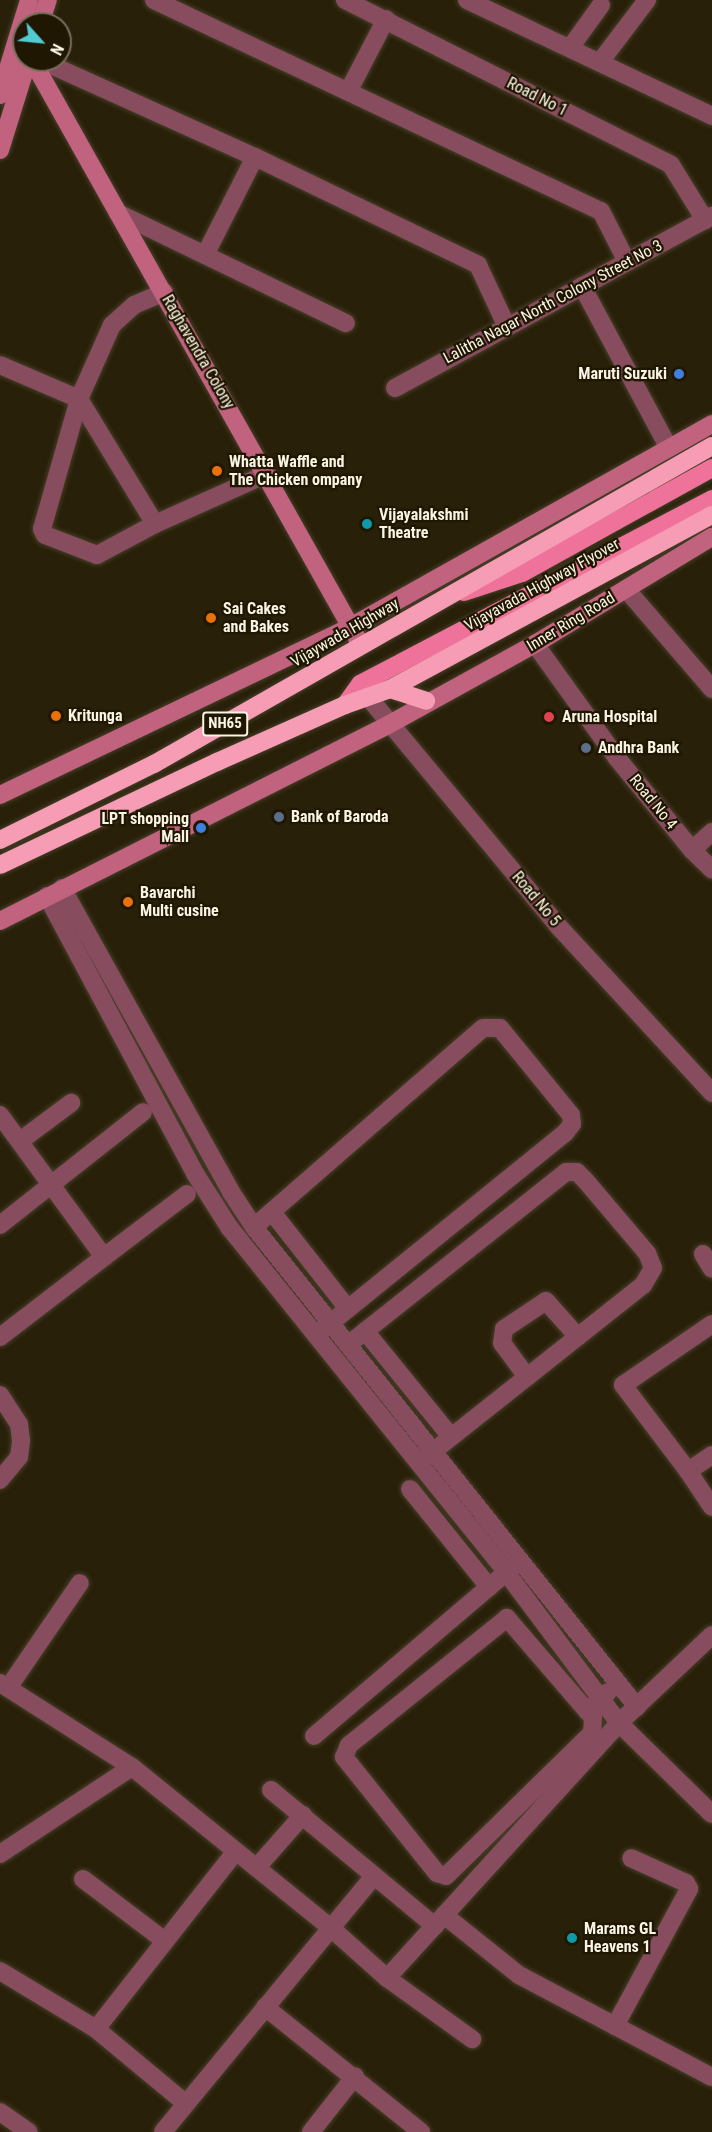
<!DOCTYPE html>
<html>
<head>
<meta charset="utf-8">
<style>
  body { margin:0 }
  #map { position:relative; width:712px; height:2132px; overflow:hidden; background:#292009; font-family:"Roboto Condensed",sans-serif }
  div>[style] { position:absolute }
  .roads { filter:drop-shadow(0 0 2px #463e28) drop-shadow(0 0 2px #463e28) }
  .street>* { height:18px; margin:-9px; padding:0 9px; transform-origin:9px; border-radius:9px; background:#874c5d }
  .secondary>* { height:18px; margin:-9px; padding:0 9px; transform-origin:9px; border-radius:9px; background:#c1627f }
  .primary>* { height:18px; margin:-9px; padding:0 9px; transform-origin:9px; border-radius:9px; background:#ee7299 }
  .highway>* { height:18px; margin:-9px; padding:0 9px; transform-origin:9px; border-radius:9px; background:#f69cb5 }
  .dots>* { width:16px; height:16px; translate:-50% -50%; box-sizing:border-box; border:3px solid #201702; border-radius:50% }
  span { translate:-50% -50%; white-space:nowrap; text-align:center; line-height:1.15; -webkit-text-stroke:4.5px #201702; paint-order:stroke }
  .shield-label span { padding:2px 4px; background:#201702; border:2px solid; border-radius:4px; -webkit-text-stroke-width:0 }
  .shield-label { font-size:15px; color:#faf4e5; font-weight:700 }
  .street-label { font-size:16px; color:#faf4e5 }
  .poi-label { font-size:16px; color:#faf4e5; font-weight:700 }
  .right { translate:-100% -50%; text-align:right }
  .left { translate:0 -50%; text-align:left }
  .north { position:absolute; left:12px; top:12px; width:60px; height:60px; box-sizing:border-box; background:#201702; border:2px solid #776f5d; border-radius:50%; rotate:117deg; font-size:16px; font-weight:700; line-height:24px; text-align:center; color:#faf4e5 }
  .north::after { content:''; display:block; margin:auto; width:21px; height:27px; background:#51ccd2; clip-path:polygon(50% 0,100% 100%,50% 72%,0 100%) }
</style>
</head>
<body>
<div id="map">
  <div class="roads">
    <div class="street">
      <div style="left:154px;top:0;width:494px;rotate:25.3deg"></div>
      <div style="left:601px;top:211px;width:57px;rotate:63deg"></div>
      <div style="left:345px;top:0;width:365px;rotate:26.8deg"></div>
      <div style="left:671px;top:165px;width:65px;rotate:58.3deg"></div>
      <div style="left:467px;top:0;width:271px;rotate:25.3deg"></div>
      <div style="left:570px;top:48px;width:53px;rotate:-54.2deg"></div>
      <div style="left:40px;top:60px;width:236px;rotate:24.3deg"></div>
      <div style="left:255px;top:157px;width:248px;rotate:25.8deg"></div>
      <div style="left:478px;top:265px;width:68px;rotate:64.9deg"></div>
      <div style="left:600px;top:62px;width:78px;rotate:-52.8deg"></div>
      <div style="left:349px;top:90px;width:80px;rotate:-62.5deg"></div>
      <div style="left:118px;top:213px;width:253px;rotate:25.8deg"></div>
      <div style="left:205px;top:255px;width:110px;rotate:-63deg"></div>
      <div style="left:582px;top:286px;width:184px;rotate:61.8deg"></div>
      <div style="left:0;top:365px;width:86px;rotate:23.3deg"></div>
      <div style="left:79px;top:399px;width:146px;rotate:58.7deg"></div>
      <div style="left:155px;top:524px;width:123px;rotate:-24.1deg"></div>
      <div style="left:395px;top:388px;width:361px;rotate:-28.5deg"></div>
      <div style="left:155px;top:524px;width:66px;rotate:151.9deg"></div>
      <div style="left:97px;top:555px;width:56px;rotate:-159deg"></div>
      <div style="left:45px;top:535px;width:7px;rotate:-117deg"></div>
      <div style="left:42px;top:529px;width:135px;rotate:-74.1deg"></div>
      <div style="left:79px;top:399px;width:81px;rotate:-66deg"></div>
      <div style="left:112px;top:325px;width:30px;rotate:-42deg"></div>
      <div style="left:134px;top:305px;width:33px;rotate:-23deg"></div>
      <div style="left:626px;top:589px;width:132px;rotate:49.3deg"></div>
      <div style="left:535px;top:644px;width:140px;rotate:54.3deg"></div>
      <div style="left:617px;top:758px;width:119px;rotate:50.8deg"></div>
      <div style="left:692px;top:850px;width:28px;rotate:44deg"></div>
      <div style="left:369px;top:698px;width:298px;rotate:50.3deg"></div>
      <div style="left:559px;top:927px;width:226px;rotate:47.3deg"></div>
      <div style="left:692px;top:850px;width:27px;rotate:-42deg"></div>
      <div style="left:62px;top:888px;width:348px;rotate:60.9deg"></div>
      <div style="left:231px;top:1192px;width:42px;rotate:56.7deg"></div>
      <div style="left:254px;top:1227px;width:614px;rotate:51.41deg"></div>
      <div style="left:47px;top:896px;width:316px;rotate:61.9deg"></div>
      <div style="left:196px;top:1175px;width:62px;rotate:57.6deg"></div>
      <div style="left:229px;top:1227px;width:442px;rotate:51.2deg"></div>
      <div style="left:506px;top:1572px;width:189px;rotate:53.2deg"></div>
      <div style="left:619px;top:1723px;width:130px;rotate:44.4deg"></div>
      <div style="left:0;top:1115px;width:176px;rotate:53.8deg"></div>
      <div style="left:104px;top:1257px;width:131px;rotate:142.4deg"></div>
      <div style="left:20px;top:1141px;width:64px;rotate:-36.7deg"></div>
      <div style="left:272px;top:1212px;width:123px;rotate:51.9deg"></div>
      <div style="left:0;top:1225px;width:182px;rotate:-38.3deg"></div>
      <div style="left:254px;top:1227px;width:303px;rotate:-41deg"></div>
      <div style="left:483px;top:1028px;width:17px"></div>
      <div style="left:500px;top:1028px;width:112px;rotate:50.8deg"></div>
      <div style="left:571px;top:1115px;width:9px;rotate:84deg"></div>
      <div style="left:572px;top:1124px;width:11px;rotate:128deg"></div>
      <div style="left:565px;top:1133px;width:313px;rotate:141deg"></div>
      <div style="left:703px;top:1254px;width:17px;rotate:59deg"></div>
      <div style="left:104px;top:1257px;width:104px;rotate:-37.2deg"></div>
      <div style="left:365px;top:1331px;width:136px;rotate:50.9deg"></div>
      <div style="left:349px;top:1344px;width:277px;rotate:-38.4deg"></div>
      <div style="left:566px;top:1172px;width:11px"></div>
      <div style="left:577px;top:1172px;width:11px;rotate:45deg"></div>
      <div style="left:585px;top:1180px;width:96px;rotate:49.7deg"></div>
      <div style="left:647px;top:1253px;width:16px;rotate:68deg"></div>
      <div style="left:653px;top:1268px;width:20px;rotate:120deg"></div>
      <div style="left:643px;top:1285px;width:278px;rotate:141.6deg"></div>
      <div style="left:527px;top:1377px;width:42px;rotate:-126.3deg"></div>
      <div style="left:502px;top:1343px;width:14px;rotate:-82deg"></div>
      <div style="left:504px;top:1329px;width:50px;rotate:-33.7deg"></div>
      <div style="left:546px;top:1301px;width:48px;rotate:48.4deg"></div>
      <div style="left:0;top:1395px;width:35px;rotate:57deg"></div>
      <div style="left:19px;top:1424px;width:17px;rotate:83deg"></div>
      <div style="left:21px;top:1441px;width:16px;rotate:97deg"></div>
      <div style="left:19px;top:1457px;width:30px;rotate:130deg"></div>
      <div style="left:712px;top:1455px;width:29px;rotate:146deg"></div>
      <div style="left:688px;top:1471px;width:43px;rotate:56.3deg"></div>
      <div style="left:688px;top:1471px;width:108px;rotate:-127.1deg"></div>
      <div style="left:623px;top:1385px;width:108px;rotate:-34.4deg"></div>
      <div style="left:410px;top:1489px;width:126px;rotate:51.1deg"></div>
      <div style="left:0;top:1683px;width:156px;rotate:32.5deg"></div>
      <div style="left:8px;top:1688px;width:127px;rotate:-55.6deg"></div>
      <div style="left:587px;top:1711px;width:123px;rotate:-130.7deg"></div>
      <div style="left:507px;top:1618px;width:203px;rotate:141.2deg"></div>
      <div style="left:349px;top:1745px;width:13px;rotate:113deg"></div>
      <div style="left:344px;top:1757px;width:149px;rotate:51.3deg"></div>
      <div style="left:437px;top:1873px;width:9px;rotate:18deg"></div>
      <div style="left:446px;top:1876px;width:204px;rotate:-44.4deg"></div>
      <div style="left:592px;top:1733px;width:16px;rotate:-86deg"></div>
      <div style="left:593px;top:1717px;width:8px;rotate:-135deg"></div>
      <div style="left:587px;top:1711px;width:28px;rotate:-42deg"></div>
      <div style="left:314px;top:1736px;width:262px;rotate:-40.4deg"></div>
      <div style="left:271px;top:1790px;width:213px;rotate:39.7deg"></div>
      <div style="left:0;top:1854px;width:158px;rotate:-33.4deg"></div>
      <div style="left:132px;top:1767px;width:256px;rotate:39deg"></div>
      <div style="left:331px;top:1928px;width:264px;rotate:129.5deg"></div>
      <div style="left:258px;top:1866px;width:68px;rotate:-48.6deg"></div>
      <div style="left:374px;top:1876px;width:67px;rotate:129.6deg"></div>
      <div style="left:331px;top:1928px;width:75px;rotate:41.8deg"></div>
      <div style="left:387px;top:1978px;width:345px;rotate:-47.7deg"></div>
      <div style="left:619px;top:1723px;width:128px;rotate:-43.4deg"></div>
      <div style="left:83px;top:1879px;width:103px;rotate:37.1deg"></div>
      <div style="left:444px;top:1915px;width:96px;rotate:38.7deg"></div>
      <div style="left:519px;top:1975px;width:218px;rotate:27.9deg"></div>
      <div style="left:0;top:1971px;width:112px;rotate:31.1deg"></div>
      <div style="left:96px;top:2029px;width:116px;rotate:39.7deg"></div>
      <div style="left:387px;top:1978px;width:105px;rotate:35.7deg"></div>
      <div style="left:265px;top:2007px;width:200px;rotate:38.7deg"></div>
      <div style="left:615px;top:2026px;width:156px;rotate:-61.6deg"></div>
      <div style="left:689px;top:1889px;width:7px;rotate:-117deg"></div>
      <div style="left:686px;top:1883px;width:60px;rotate:-155.6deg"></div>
      <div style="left:96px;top:2029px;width:226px;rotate:-51.8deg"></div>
      <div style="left:0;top:2112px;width:35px;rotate:35deg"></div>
      <div style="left:311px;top:2132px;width:71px;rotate:-51.8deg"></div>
    </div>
    <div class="secondary">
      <div style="left:40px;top:24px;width:25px;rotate:-72deg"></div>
      <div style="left:32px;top:60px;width:671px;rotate:60.65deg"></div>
      <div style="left:0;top:95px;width:99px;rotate:-73deg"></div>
      <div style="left:0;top:150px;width:94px;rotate:-72.7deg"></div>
      <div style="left:0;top:795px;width:390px;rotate:-25.6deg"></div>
      <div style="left:352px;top:626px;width:413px;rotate:-29.3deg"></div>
      <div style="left:0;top:921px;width:435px;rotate:-26.8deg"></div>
      <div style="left:388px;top:725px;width:168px;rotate:-28.9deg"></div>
      <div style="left:535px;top:644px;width:207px;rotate:-31.2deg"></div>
    </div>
    <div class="primary">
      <div style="left:464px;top:592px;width:61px;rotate:-18.1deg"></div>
      <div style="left:522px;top:573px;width:217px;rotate:-28.9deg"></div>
      <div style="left:345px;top:705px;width:26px;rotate:-54deg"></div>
      <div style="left:360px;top:684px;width:398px;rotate:-27.7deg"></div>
    </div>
    <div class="highway">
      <div style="left:390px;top:689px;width:38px;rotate:18deg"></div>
      <div style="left:0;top:840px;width:172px;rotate:-26.3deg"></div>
      <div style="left:154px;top:764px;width:642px;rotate:-29.68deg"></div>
      <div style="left:0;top:865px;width:240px;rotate:-25.4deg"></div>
      <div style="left:217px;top:762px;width:140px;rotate:-24deg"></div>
      <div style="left:345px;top:705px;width:48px;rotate:-19.6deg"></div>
      <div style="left:390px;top:689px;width:366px;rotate:-28.4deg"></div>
    </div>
  </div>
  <div class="dots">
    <div style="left:679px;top:374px;background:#3f7fe0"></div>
    <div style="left:217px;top:471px;background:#e8710a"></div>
    <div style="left:367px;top:524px;background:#0f9aa8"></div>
    <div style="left:211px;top:618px;background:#e8710a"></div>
    <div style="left:56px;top:716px;background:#e8710a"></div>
    <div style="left:549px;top:717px;background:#e0444e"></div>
    <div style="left:586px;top:748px;background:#5c6f8a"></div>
    <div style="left:279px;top:817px;background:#5c6f8a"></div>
    <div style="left:201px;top:828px;background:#3f7fe0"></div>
    <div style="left:128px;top:902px;background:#e8710a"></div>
    <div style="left:572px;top:1938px;background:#0f9aa8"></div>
  </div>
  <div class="shield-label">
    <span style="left:225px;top:724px">NH65</span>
  </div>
  <div class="street-label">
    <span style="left:537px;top:97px;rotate:27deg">Road No 1</span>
    <span style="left:553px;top:302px;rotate:-28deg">Lalitha Nagar North Colony Street No 3</span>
    <span style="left:198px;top:352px;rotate:60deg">Raghavendra Colony</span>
    <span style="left:542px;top:585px;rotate:-29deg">Vijayavada Highway Flyover</span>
    <span style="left:571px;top:622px;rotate:-31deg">Inner Ring Road</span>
    <span style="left:345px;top:633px;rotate:-30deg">Vijaywada Highway</span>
    <span style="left:653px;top:802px;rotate:51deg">Road No 4</span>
    <span style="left:536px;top:899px;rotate:50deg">Road No 5</span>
  </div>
  <div class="poi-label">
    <span class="right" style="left:667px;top:374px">Maruti Suzuki</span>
    <span class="left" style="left:229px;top:471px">Whatta Waffle and<br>The Chicken ompany</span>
    <span class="left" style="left:379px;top:524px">Vijayalakshmi<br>Theatre</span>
    <span class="left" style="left:223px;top:618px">Sai Cakes<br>and Bakes</span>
    <span class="left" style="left:68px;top:716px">Kritunga</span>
    <span class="left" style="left:562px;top:717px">Aruna Hospital</span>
    <span class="left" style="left:598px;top:748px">Andhra Bank</span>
    <span class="left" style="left:291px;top:817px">Bank of Baroda</span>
    <span class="right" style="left:189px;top:828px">LPT shopping<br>Mall</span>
    <span class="left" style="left:140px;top:902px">Bavarchi<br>Multi cusine</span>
    <span class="left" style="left:584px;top:1938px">Marams GL<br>Heavens 1</span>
  </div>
  <div class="north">N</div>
</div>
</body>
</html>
